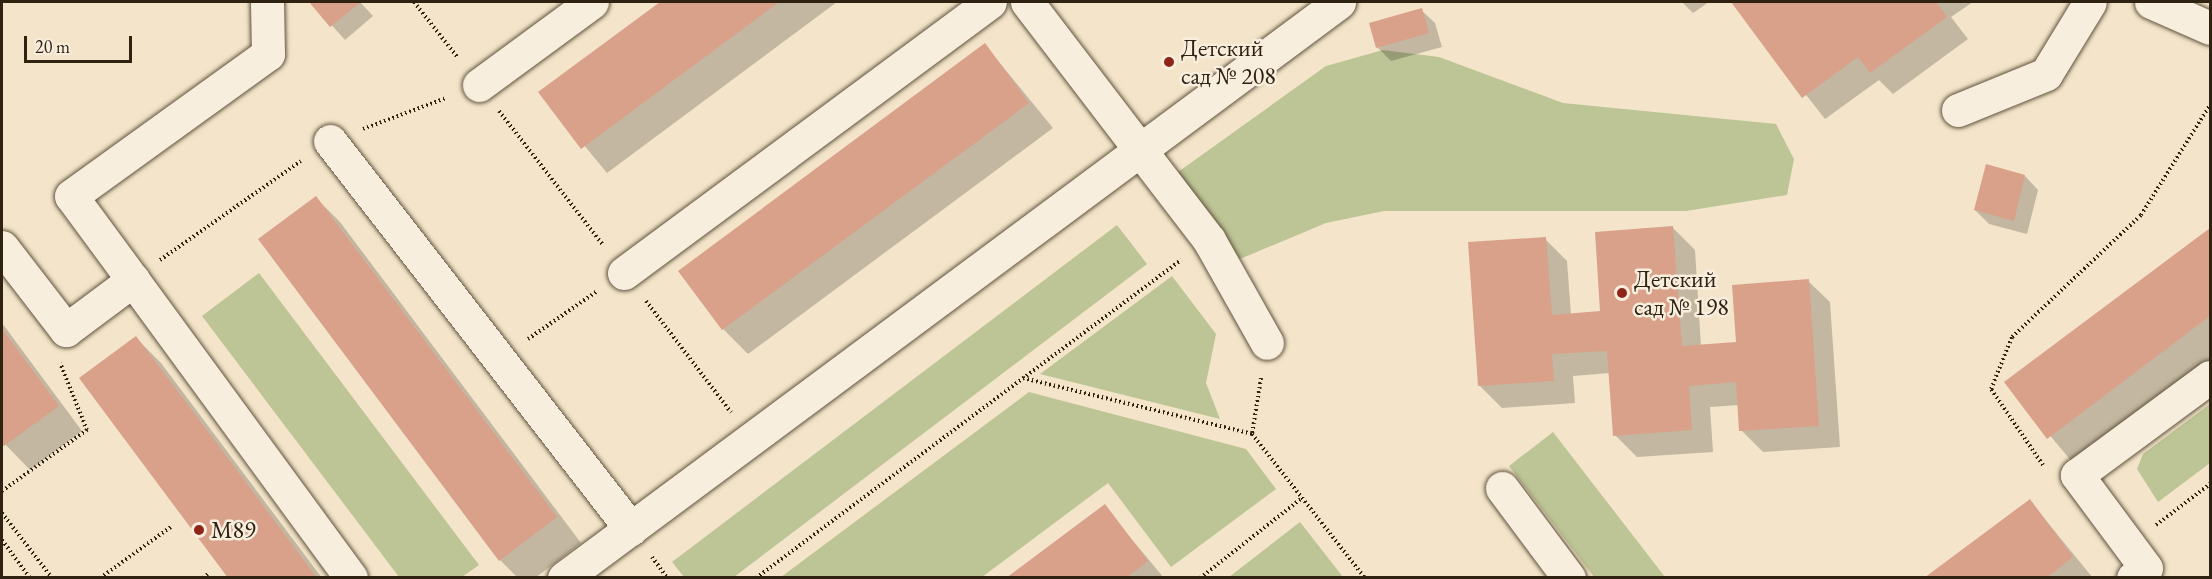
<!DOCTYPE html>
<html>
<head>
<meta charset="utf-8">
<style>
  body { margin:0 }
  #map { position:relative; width:2212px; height:579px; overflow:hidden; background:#f4e5ca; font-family:"EB Garamond",serif }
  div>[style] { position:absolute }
  .green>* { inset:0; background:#bdc495 }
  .shadow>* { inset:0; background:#0003 }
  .building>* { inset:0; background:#d9a08a }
  .path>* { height:4px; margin-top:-2px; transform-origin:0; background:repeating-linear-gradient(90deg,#2f2210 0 1.5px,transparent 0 4.5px) }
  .roads { filter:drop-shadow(0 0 2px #60533e) drop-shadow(0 0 2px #60533e) }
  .minor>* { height:33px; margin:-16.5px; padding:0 16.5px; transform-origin:16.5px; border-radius:16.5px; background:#f8eedd }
  .dots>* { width:16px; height:16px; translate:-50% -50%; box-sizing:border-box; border:3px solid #f8eedd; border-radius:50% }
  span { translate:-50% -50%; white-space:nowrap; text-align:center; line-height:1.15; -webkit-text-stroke:5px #f8eedd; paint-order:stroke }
  .poi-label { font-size:24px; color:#2f2210 }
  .left { translate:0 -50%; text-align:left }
  .frame { position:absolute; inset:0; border:3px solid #2f2210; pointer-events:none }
  .scale { position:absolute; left:24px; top:36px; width:108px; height:27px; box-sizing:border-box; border:3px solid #2f2210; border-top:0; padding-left:8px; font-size:18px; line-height:21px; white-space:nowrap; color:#2f2210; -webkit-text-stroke:4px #f8eedd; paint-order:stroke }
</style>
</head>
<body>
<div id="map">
  <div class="green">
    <div style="clip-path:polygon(1383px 50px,1439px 57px,1563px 103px,1776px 124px,1794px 159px,1787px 195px,1686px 211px,1384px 211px,1326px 223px,1240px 259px,1178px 172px,1326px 66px)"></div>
    <div style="clip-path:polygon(1117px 225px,1147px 264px,734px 577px,684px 577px,672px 562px)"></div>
    <div style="clip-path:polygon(259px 273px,479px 565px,462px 577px,399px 577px,202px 316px)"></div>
    <div style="clip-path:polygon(1172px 276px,1216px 334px,1206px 383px,1220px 419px,1040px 374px)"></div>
    <div style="clip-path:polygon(1029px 392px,1246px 449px,1276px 489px,1171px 567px,1108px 483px,982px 577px,781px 577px)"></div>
    <div style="clip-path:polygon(2210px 404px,2210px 463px,2158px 502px,2137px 469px,2143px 454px)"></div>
    <div style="clip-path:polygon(1553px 432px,1665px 577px,1594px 577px,1509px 466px)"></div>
    <div style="clip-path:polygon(1300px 522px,1343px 577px,1229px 577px)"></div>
  </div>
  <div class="shadow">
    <div style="clip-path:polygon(311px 2px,360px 2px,373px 16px,345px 40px)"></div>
    <div style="clip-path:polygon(663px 2px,837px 2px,607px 173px,540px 92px)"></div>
    <div style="clip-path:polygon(1682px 2px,1709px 2px,1693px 13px)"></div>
    <div style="clip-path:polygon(1733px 2px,1973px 2px,1951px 17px,1968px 39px,1893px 94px,1879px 80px,1825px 119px)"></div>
    <div style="clip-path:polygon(1421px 10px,1435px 23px,1442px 47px,1391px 61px,1378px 48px,1371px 24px)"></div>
    <div style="clip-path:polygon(985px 45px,1053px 128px,748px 354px,723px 329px)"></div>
    <div style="clip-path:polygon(2025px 176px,2038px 190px,2027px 234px,1989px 224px,1975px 210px)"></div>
    <div style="clip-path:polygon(316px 198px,340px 222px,581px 543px,535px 578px,518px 578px,500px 560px)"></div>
    <div style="clip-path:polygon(1673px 228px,1695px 250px,1701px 346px,1738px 343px,1808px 281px,1830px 302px,1840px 447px,1763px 452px,1741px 430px,1739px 405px,1710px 407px,1713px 452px,1637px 457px,1615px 435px,1610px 373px,1573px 376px,1575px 403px,1502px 408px,1480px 386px,1545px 239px,1567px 261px,1571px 315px,1602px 312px)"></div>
    <div style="clip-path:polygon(2210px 230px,2210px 360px,2073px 463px,2006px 383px)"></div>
    <div style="clip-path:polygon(2px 323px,82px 431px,30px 470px,2px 441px)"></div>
    <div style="clip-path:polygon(136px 338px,161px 363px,322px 578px,230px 578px)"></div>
    <div style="clip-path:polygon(2030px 501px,2093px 578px,1927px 578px)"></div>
    <div style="clip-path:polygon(1104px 506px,1164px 578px,1008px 578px)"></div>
  </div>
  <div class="building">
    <div style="clip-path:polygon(309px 2px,361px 2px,330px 27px)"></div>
    <div style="clip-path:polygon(660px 2px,779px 2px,581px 149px,538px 92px)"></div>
    <div style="clip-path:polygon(1731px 2px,1936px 2px,1947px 17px,1870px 73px,1858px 57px,1802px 98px)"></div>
    <div style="clip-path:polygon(1422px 8px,1429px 33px,1376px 48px,1369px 23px)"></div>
    <div style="clip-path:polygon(985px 43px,1029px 103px,722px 330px,678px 271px)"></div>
    <div style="clip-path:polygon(1986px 164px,2025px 175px,2014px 221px,1974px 210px)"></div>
    <div style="clip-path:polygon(316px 196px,557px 517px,499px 561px,258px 239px)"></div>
    <div style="clip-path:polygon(1673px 226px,1682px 346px,1736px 342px,1732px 285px,1809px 279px,1819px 426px,1739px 431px,1736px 382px,1689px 386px,1692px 430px,1613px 436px,1607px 351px,1552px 354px,1554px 381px,1478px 386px,1468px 242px,1546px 237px,1552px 315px,1600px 311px,1595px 232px)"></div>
    <div style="clip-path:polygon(2210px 228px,2210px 316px,2047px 439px,2004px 382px)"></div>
    <div style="clip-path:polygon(2px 329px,59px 406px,4px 446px,2px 444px)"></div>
    <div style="clip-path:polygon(136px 336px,221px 449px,317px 578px,228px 578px,79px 378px)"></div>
    <div style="clip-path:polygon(2030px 499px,2073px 557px,2046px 578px,1924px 578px)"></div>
    <div style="clip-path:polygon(1105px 504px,1148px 561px,1126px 578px,1006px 578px)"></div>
  </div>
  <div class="path">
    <div style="left:414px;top:2px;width:71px;rotate:51.8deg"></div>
    <div style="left:499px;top:111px;width:170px;rotate:52.2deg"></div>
    <div style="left:363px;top:129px;width:89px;rotate:-20.5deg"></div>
    <div style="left:160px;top:260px;width:172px;rotate:-35.1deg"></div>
    <div style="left:646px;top:301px;width:140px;rotate:52.6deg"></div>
    <div style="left:528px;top:339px;width:83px;rotate:-34.7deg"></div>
    <div style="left:1023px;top:378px;width:236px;rotate:13.7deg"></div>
    <div style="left:1261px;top:378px;width:57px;rotate:99.1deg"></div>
    <div style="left:1252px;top:434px;width:183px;rotate:51.9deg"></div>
    <div style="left:2043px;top:465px;width:92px;rotate:-124.4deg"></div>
    <div style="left:1991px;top:389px;width:56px;rotate:-68deg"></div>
    <div style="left:2012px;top:337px;width:178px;rotate:-43.4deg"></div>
    <div style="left:2141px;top:215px;width:130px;rotate:-57.9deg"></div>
    <div style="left:2px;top:491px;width:105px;rotate:-35.7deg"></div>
    <div style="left:87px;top:430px;width:72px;rotate:-111.9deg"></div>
    <div style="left:2px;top:513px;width:82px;rotate:52.4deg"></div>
    <div style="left:2156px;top:525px;width:68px;rotate:-37.2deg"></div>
    <div style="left:2px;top:540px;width:47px;rotate:53.6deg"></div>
    <div style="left:652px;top:557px;width:26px;rotate:54deg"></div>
    <div style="left:100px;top:578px;width:89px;rotate:-35.8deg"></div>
    <div style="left:203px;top:578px;width:6px;rotate:-39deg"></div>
    <div style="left:756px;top:578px;width:531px;rotate:-36.81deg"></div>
    <div style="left:1200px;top:578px;width:130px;rotate:-38.1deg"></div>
  </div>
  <div class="roads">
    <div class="minor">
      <div style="left:1027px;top:2px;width:186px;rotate:52.6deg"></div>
      <div style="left:1140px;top:150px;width:248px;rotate:-36.6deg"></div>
      <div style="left:2151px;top:2px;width:64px;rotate:23.8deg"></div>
      <div style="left:479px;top:85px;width:140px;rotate:-36.3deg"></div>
      <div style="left:1958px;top:110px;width:95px;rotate:-22.2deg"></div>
      <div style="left:2046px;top:74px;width:84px;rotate:-58.6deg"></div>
      <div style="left:330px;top:141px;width:491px;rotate:52.2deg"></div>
      <div style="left:2px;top:247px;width:105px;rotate:52.4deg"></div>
      <div style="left:66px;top:330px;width:84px;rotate:-36.7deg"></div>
      <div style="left:133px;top:280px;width:369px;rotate:53.8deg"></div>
      <div style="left:624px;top:273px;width:455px;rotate:-36.5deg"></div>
      <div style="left:133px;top:280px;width:104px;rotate:-126.4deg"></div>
      <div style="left:71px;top:196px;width:243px;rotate:-35.8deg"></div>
      <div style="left:268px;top:54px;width:52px;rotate:-91.1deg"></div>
      <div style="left:1502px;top:488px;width:112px;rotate:53.3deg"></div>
      <div style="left:564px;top:578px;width:718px;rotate:-36.61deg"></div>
      <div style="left:1140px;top:150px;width:113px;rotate:52.5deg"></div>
      <div style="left:1209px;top:240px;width:118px;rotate:60.6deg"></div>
      <div style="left:2133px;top:578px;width:16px;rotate:-38deg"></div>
      <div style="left:2146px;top:568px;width:116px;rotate:-126.6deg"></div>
      <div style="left:2077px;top:475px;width:165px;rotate:-36.4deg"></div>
    </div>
  </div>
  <div class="dots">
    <div style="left:1169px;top:62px;background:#8f2418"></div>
    <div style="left:1622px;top:293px;background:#8f2418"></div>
    <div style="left:199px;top:530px;background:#8f2418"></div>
  </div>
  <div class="poi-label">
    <span class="left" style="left:1181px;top:62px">Детский<br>сад № 208</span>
    <span class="left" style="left:1634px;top:293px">Детский<br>сад № 198</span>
    <span class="left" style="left:211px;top:530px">М89</span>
  </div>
  <div class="frame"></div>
  <div class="scale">20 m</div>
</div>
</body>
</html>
